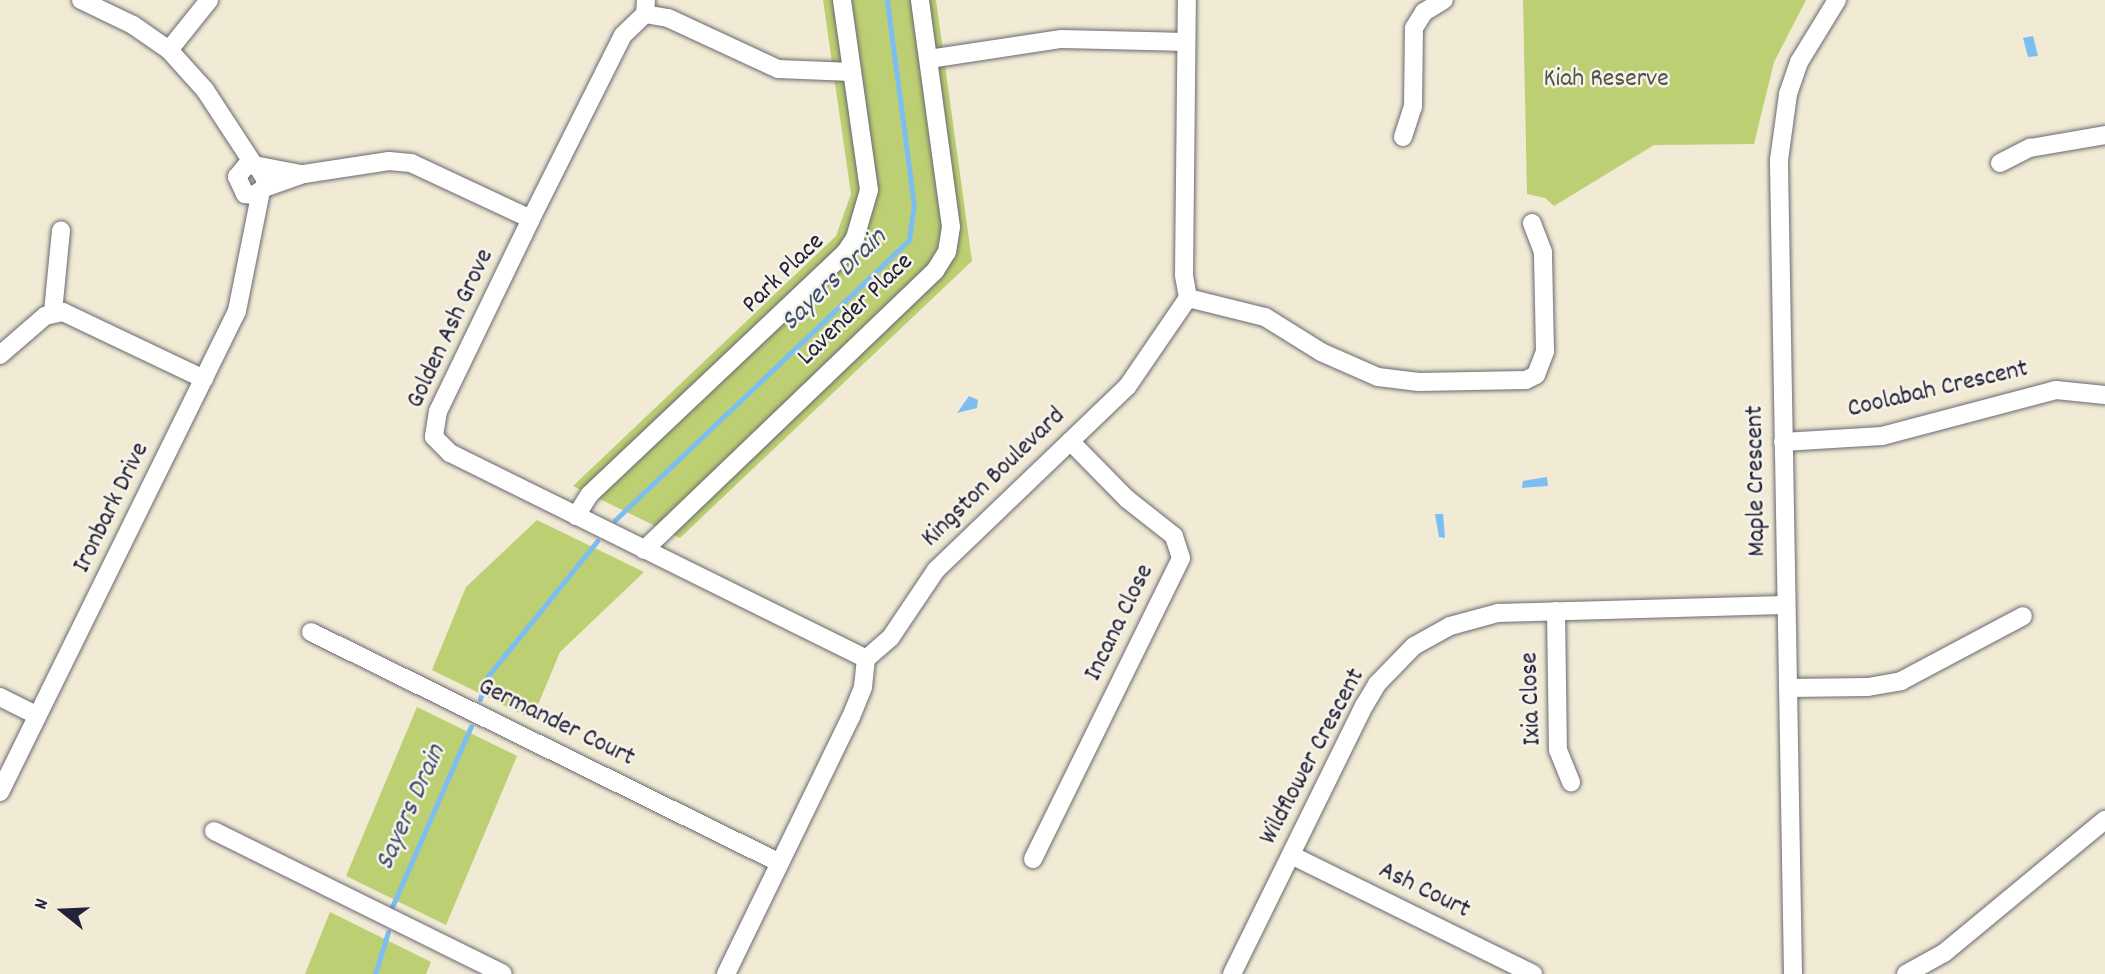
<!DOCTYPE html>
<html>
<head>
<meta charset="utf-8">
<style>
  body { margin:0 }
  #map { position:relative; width:2105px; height:974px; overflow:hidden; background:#f1ebd5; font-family:Dekko,sans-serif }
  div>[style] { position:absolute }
  .green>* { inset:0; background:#bccf72 }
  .water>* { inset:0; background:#7dbef2 }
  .stream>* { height:5px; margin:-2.5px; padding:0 2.5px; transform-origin:2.5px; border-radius:2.5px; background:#7dbef2 }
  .roads { filter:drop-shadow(0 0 2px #6a6871) drop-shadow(0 0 2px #6a6871) }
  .minor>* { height:18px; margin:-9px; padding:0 9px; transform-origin:9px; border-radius:9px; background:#fff }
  span { translate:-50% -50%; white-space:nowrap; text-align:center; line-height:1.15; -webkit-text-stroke:5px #f7f3e8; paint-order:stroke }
  .park-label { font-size:26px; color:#50564c }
  .street-label { font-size:26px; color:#22223b }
  .water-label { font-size:28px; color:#3d5172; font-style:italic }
  .north { position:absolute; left:28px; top:876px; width:70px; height:70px; -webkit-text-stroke:5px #f7f3e8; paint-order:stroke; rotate:288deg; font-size:19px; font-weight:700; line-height:28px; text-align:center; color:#22223b }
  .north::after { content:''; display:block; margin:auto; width:24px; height:32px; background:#22223b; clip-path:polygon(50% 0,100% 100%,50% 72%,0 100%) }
</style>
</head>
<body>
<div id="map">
  <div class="green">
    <div style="clip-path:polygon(823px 0,936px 0,972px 261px,680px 538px,573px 486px,836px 236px,851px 194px)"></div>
    <div style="clip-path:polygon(1523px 0,1806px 0,1774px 62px,1754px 144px,1654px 145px,1554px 206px,1545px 198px,1527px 194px)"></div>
    <div style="clip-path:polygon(537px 520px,644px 572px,560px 652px,532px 719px,432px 670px,466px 587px)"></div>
    <div style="clip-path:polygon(417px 707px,517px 756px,446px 925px,346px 876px)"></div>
    <div style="clip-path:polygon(330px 912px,431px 962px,426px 974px,305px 974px)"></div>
  </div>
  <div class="water">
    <div style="clip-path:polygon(2033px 36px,2038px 56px,2028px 57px,2023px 38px)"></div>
    <div style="clip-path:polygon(969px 396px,978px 400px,977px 408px,957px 413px)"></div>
    <div style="clip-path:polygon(1547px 477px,1548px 486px,1522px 488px,1523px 481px)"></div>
    <div style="clip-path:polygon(1435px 514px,1443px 514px,1445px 538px,1439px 537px)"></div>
  </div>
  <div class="stream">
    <div style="left:615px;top:520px;width:406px;rotate:-43.6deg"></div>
    <div style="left:909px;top:240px;width:34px;rotate:-82deg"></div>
    <div style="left:914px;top:206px;width:208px;rotate:-97.5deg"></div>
    <div style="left:480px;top:699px;width:23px;rotate:-72deg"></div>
    <div style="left:487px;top:677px;width:175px;rotate:-51deg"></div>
    <div style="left:392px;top:907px;width:197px;rotate:-66.4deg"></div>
    <div style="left:375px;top:974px;width:44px;rotate:-72.8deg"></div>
  </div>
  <div class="roads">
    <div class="minor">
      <div style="left:81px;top:0;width:58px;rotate:25.7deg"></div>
      <div style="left:133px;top:25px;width:44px;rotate:34.8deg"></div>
      <div style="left:169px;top:50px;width:54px;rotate:48deg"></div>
      <div style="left:205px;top:90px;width:90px;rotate:56.8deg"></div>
      <div style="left:646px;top:0;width:14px;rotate:94deg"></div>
      <div style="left:645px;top:14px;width:30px;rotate:136deg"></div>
      <div style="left:623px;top:35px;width:206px;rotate:116.6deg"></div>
      <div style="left:531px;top:219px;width:213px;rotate:115.8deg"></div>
      <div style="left:438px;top:411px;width:26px;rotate:99deg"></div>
      <div style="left:434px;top:437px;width:23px;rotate:45deg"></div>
      <div style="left:450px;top:453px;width:464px;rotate:26.3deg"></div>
      <div style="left:645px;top:14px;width:23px;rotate:10deg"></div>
      <div style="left:668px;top:18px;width:121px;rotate:24.9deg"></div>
      <div style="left:778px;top:69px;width:74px;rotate:2.3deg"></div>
      <div style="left:169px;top:50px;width:64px;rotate:-51.3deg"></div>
      <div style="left:929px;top:59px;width:134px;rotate:-8.6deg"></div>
      <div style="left:1062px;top:39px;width:124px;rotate:1.4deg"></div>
      <div style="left:1403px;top:137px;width:32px;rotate:-72deg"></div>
      <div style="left:1413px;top:107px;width:79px;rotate:-89.3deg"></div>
      <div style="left:1414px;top:28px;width:19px;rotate:-58deg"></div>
      <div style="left:1424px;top:12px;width:23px;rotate:-31deg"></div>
      <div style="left:2000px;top:163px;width:34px;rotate:-27deg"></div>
      <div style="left:2030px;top:148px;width:76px;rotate:-9.8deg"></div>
      <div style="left:257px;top:166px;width:17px;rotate:57deg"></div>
      <div style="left:266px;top:180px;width:8px;rotate:104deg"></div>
      <div style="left:264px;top:188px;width:12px;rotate:145deg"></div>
      <div style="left:254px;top:195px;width:9px;rotate:-174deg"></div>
      <div style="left:245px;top:194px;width:19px;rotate:-115deg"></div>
      <div style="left:237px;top:177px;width:14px;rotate:-51deg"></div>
      <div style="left:246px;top:166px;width:8px;rotate:-7deg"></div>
      <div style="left:254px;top:165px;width:48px;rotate:10.8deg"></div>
      <div style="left:264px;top:188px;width:42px;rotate:-19.3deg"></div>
      <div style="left:304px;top:174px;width:86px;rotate:-8.7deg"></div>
      <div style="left:389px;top:161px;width:22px;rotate:5deg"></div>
      <div style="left:411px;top:163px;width:132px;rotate:25deg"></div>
      <div style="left:1188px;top:298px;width:79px;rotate:13.9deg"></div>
      <div style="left:1265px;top:317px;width:66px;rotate:32deg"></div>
      <div style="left:1321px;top:352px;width:62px;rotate:23.7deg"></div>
      <div style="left:1378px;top:377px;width:41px;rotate:7deg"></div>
      <div style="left:1419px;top:382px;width:107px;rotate:-1.1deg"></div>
      <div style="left:1526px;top:380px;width:11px;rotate:-27deg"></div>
      <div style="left:1536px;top:375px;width:26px;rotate:-69deg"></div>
      <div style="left:1545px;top:351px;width:99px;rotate:-91.2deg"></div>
      <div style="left:1543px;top:252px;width:31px;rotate:-111deg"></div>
      <div style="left:53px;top:312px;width:82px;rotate:-84.4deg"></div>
      <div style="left:0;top:355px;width:60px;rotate:-40.9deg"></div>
      <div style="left:45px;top:316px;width:18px;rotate:-13deg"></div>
      <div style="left:63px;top:312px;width:156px;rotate:25.4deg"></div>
      <div style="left:1783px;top:442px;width:99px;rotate:-3.5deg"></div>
      <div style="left:1882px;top:436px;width:180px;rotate:-14.8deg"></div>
      <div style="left:2056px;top:390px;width:49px;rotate:5.8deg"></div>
      <div style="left:576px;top:516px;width:26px;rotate:-58deg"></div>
      <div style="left:590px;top:494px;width:351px;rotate:-43.4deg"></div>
      <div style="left:845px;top:253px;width:18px;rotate:-56deg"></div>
      <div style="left:855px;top:238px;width:50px;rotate:-73.7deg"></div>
      <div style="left:869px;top:190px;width:192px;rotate:-98.1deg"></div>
      <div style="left:644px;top:550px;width:403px;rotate:-43.8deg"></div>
      <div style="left:935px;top:271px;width:22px;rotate:-58deg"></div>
      <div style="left:947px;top:252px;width:25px;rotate:-81deg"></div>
      <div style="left:951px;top:227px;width:229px;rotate:-97.8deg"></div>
      <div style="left:1556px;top:611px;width:139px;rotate:89.2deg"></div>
      <div style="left:1558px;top:750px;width:35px;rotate:68deg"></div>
      <div style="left:311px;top:632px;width:521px;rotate:26.22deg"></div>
      <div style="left:1788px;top:688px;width:80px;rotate:-0.7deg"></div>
      <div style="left:1868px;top:687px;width:34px;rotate:-10deg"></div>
      <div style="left:1901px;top:681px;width:138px;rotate:-28deg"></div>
      <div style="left:0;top:697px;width:42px;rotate:26.6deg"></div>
      <div style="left:0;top:792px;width:536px;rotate:-63.77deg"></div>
      <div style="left:237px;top:311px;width:122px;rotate:-78.7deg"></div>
      <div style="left:214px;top:831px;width:322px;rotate:26.3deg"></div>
      <div style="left:1291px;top:855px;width:270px;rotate:26.2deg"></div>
      <div style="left:1033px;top:859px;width:335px;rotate:-63.8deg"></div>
      <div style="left:1181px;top:558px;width:23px;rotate:-108deg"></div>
      <div style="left:1174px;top:536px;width:60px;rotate:-141.8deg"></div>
      <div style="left:1127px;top:499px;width:81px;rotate:-134.5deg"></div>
      <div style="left:726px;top:974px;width:286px;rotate:-64.1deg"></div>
      <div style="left:851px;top:717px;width:32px;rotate:-68deg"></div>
      <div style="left:863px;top:687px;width:28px;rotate:-84deg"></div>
      <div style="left:866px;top:659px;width:33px;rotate:-41deg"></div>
      <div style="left:891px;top:637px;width:81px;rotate:-56.1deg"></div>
      <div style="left:936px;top:570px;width:265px;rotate:-43.8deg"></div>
      <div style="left:1127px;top:387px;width:108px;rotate:-55.6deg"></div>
      <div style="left:1188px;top:298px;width:23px;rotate:-100deg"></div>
      <div style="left:1184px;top:275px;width:275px;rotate:-89.4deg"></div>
      <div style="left:1232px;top:974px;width:299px;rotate:-63.8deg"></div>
      <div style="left:1364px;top:706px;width:26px;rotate:-59deg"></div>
      <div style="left:1377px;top:684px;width:53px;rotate:-45.8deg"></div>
      <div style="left:1414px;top:646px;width:41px;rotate:-29.1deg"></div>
      <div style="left:1450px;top:626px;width:50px;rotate:-15.2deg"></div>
      <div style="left:1498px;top:613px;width:286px;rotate:-1.6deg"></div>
      <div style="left:1793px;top:974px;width:814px;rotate:-90.99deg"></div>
      <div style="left:1779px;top:160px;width:67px;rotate:-82.2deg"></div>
      <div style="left:1788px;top:94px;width:34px;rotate:-71deg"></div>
      <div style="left:1799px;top:62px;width:73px;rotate:-58.5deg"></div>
      <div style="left:1906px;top:974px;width:43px;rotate:-28.9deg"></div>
      <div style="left:1944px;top:953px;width:209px;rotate:-39.6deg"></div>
    </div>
  </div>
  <div class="park-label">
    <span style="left:1606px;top:80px">Kiah Reserve</span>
  </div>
  <div class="street-label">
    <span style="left:784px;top:274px;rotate:-44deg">Park Place</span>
    <span style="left:856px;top:310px;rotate:-44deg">Lavender Place</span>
    <span style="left:451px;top:329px;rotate:-65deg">Golden Ash Grove</span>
    <span style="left:1938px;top:390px;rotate:-13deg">Coolabah Crescent</span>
    <span style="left:994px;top:478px;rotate:-44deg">Kingston Boulevard</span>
    <span style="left:1757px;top:481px;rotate:-91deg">Maple Crescent</span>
    <span style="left:112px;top:508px;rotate:-64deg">Ironbark Drive</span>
    <span style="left:1120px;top:623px;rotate:-64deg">Incana Close</span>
    <span style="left:1532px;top:699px;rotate:-92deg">Ixia Close</span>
    <span style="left:556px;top:723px;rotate:26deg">Germander Court</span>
    <span style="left:1313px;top:757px;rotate:-62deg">Wildflower Crescent</span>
    <span style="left:1424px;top:891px;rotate:26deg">Ash Court</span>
  </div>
  <div class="water-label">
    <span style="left:835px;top:281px;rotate:-44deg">Sayers Drain</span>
    <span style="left:412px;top:808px;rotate:-66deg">Sayers Drain</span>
  </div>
  <div class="north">N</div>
</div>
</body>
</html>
